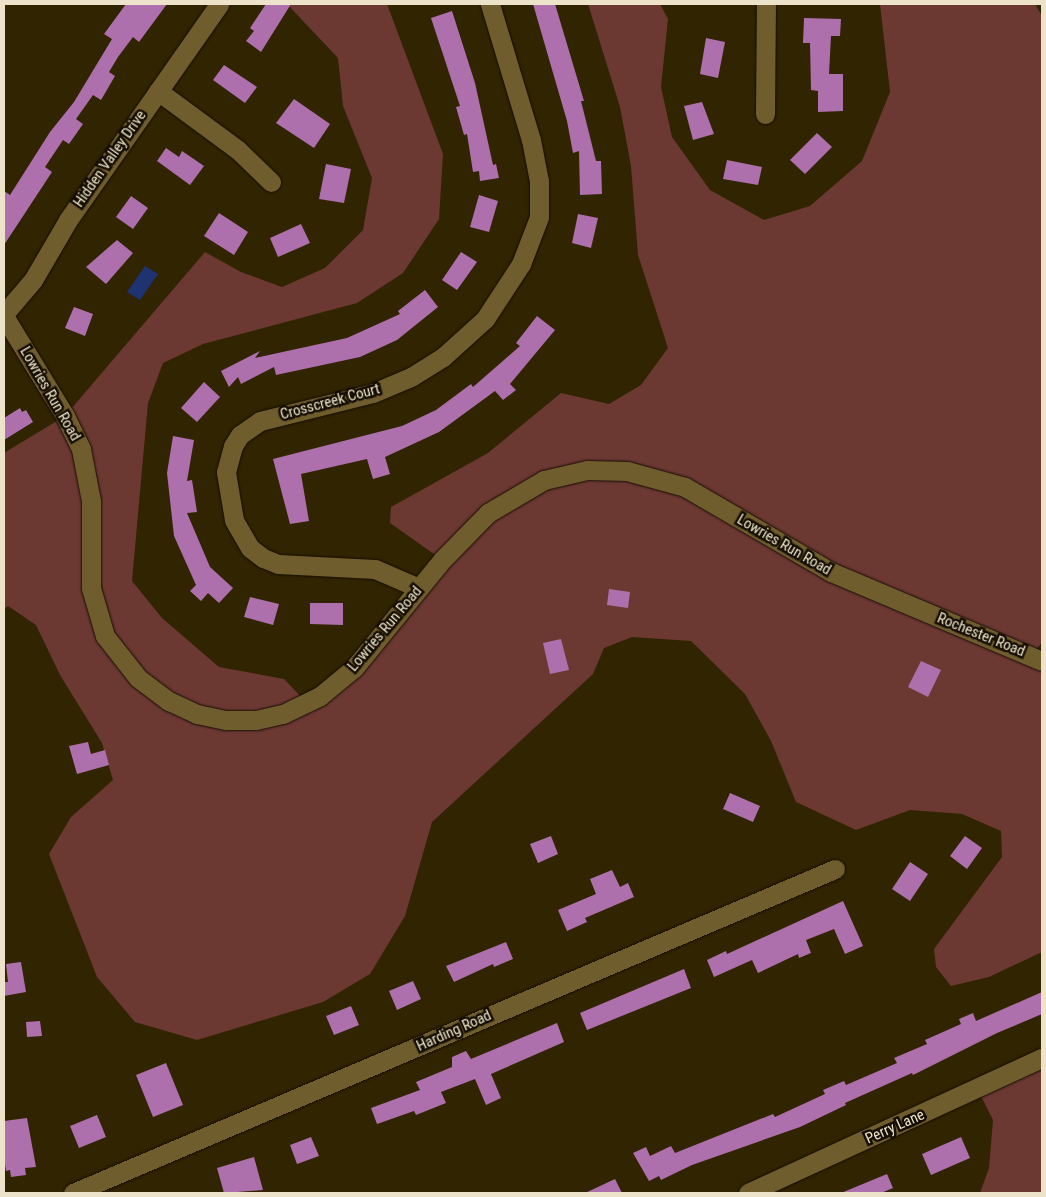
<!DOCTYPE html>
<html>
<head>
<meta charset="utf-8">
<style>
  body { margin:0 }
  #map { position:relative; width:1046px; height:1197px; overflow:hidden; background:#312400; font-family:"Roboto Condensed",sans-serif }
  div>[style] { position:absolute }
  .green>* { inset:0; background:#6b3832 }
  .water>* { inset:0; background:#1f3272 }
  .building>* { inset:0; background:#ae70ac }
  .roads { filter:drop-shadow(0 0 1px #160d00) drop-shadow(0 0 1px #160d00) }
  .minor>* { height:19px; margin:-9.5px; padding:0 9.5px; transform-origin:9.5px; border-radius:9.5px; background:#705d2e }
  span { translate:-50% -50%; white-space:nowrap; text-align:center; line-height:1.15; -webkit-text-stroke:5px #150e00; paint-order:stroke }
  .street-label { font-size:15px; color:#ede3ca }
  .frame { position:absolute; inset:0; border:5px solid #ede3ca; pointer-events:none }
</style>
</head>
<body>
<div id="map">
  <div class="green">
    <div style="clip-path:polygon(287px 4px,387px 4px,443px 154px,439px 219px,403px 273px,357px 303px,203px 344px,163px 363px,148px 403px,132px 581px,162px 618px,219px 667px,284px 679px,308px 704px,320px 696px,441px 559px,390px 523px,391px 507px,488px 453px,561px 393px,609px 404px,641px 385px,668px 348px,638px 255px,631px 166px,620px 107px,588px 4px,660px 4px,668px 19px,661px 87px,672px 137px,710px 190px,764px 220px,810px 206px,862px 161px,890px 92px,880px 4px,1035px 4px,1042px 16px,1042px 642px,1032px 655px,1042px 661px,1042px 952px,989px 977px,951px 986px,936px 967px,934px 949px,1002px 857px,1001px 831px,962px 814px,910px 810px,856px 830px,796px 802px,771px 741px,745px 694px,691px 641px,632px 637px,604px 648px,593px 674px,432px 822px,405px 916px,370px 974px,323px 1002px,197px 1040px,135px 1022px,97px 977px,49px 854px,71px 817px,113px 780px,102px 743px,60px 675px,36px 625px,8px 606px,4px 609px,4px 453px,65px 416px,205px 252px,241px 272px,282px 287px,325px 268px,363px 230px,372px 178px,343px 106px,338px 58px)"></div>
    <div style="clip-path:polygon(1042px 1058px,1042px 1193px,980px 1193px,989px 1168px,993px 1120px,978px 1090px)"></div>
  </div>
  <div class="water">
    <div style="clip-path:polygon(145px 266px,158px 274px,140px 300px,127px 292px)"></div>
  </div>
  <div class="building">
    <div style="clip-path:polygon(126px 4px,167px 4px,139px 42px,133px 37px,118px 57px,109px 72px,115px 76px,101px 100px,93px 95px,76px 119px,83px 124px,69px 144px,63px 140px,45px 167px,52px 172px,4px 245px,4px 191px,10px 195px,50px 132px,74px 102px,112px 39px,104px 34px)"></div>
    <div style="clip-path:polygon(266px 4px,291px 4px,261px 52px,246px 41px,254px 31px,250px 28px)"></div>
    <div style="clip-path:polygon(533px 4px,555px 4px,584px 101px,581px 101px,596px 161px,601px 161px,602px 194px,580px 195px,579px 151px,573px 153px,567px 121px)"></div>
    <div style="clip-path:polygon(452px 11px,475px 83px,493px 165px,496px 164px,499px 178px,480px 181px,479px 171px,473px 172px,467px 134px,464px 135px,456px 107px,460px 106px,431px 18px)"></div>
    <div style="clip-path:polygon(804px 18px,841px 19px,840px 36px,831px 36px,829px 74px,843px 74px,843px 111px,818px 112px,818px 91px,811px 90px,810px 43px,803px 43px)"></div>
    <div style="clip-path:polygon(706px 38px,725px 42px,718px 78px,700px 74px)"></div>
    <div style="clip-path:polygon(224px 65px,257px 87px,245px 103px,213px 80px)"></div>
    <div style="clip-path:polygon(294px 99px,330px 124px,314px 148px,276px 123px)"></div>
    <div style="clip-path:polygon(702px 102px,714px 134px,693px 140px,684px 106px)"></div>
    <div style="clip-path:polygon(817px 133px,832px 147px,805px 174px,790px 160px)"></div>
    <div style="clip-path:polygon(166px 148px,179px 157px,182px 151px,204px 166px,190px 185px,157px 161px)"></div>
    <div style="clip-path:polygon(727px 160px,762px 167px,758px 185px,723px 179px)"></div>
    <div style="clip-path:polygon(326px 164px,351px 169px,344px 203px,319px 199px)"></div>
    <div style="clip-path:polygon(479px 195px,498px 201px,489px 232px,470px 227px)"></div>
    <div style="clip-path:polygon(131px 196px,148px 208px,133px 229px,116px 217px)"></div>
    <div style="clip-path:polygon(219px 213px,248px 232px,234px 255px,204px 236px)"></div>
    <div style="clip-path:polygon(578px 214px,598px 218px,591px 248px,572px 243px)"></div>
    <div style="clip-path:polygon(301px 224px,310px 243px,278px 257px,270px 238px)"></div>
    <div style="clip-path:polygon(117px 240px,133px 253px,106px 284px,86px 267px)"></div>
    <div style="clip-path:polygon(461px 252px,477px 262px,457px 290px,442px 280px)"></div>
    <div style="clip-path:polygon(425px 290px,438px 307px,397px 340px,360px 357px,276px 375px,274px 367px,241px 384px,238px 377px,229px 387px,221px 371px,260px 351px,255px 358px,347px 338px,400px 314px,398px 311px)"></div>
    <div style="clip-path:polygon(74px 307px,93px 314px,85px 336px,65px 328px)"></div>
    <div style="clip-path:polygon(537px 316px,555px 330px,510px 384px,516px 390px,503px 400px,495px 391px,439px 432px,385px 457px,390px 474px,373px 479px,367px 459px,301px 474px,309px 521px,290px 524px,273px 459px,402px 426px,436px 410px,471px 384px,473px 387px,520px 346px,516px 343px)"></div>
    <div style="clip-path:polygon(204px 382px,220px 397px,197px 422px,181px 408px)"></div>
    <div style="clip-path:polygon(20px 408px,22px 412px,26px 410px,33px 422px,4px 440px,4px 418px)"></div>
    <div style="clip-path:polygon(173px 436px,194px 440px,187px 481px,192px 480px,197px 512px,187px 513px,210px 567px,233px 588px,219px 603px,208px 593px,201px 601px,190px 591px,196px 585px,174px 536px,167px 473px)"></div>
    <div style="clip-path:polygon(609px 589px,630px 592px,628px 608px,607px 605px)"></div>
    <div style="clip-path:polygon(250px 597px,279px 604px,273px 625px,244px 617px)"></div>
    <div style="clip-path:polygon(310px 603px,343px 603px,343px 625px,310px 624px)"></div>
    <div style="clip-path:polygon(561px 639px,569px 670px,550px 674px,543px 643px)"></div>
    <div style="clip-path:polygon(921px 661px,941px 670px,928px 697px,908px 687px)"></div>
    <div style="clip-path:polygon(88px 742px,91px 754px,105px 750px,109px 765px,77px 774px,69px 746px)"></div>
    <div style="clip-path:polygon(730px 793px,760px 806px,753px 822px,723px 809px)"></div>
    <div style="clip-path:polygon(551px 836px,558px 854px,538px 863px,530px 844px)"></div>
    <div style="clip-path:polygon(965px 836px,982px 848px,967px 869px,950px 856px)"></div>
    <div style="clip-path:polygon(910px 862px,928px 874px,910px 901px,892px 889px)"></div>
    <div style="clip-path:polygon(612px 870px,620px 887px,628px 883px,634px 897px,585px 918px,587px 922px,567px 931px,558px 910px,596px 894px,590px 879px)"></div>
    <div style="clip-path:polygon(843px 901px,863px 946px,845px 954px,834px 929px,806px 940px,811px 953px,799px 958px,798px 954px,758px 973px,752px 960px,714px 977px,707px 960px,726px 951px,727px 954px)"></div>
    <div style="clip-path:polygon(506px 942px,513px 959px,494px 967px,493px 964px,454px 982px,446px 966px)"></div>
    <div style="clip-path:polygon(21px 962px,26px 992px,4px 996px,4px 982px,8px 982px,6px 964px)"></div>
    <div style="clip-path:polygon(684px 969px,691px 988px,587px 1030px,580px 1013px)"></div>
    <div style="clip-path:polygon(413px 981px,421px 999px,397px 1010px,389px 991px)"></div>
    <div style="clip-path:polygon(1042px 992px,1042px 1014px,997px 1033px,913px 1075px,912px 1073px,845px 1103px,846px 1105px,800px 1127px,692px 1165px,661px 1180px,659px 1176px,649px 1181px,633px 1153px,646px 1147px,650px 1156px,671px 1146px,675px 1153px,773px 1114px,775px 1117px,825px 1094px,823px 1090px,844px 1081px,846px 1085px,897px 1063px,894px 1058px,927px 1044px,925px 1040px,961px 1024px,959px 1019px,973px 1013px,976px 1021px)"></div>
    <div style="clip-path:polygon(351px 1006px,359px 1025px,334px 1035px,326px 1016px)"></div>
    <div style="clip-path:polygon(40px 1021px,42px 1036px,27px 1037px,26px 1022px)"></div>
    <div style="clip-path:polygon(557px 1023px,564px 1042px,491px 1074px,501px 1098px,486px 1105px,475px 1079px,441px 1092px,446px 1103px,416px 1115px,414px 1111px,377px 1124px,371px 1108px,420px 1090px,416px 1082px,452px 1067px,452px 1057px,466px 1051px,471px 1059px)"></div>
    <div style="clip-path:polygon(166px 1063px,183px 1105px,153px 1117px,136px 1075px)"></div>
    <div style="clip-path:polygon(97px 1115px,106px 1137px,79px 1148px,70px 1126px)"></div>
    <div style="clip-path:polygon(27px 1118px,36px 1167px,25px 1168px,26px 1175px,11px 1177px,10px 1170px,6px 1171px,4px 1158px,4px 1121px)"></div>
    <div style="clip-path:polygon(311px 1137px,319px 1156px,297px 1164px,290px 1145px)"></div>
    <div style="clip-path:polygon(961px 1137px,970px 1158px,931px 1175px,922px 1154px)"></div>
    <div style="clip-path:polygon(254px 1157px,263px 1190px,224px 1193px,217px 1168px)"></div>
    <div style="clip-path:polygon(887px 1174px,893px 1188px,881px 1193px,841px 1193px)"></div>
    <div style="clip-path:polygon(615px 1179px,622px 1193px,585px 1193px)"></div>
  </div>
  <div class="roads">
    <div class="minor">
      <div style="left:158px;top:91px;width:99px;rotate:36.4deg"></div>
      <div style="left:238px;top:150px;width:46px;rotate:44.1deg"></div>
      <div style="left:765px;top:114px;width:110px;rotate:-89.5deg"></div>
      <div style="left:4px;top:314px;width:45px;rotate:-49.5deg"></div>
      <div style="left:33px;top:280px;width:69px;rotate:-59.7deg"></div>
      <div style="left:68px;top:220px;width:264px;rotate:-55deg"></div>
      <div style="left:4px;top:316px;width:117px;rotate:58.6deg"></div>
      <div style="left:65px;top:416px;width:37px;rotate:64deg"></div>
      <div style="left:81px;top:449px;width:53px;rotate:79.1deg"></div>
      <div style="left:91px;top:501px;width:87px;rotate:90deg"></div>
      <div style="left:91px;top:588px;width:50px;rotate:73.7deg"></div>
      <div style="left:105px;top:636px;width:53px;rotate:51.8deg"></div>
      <div style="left:138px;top:678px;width:39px;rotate:37deg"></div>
      <div style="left:169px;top:701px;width:31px;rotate:25deg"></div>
      <div style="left:197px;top:714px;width:30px;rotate:12deg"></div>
      <div style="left:226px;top:720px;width:30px"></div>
      <div style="left:256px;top:720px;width:28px;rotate:-13deg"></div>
      <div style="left:283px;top:714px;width:41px;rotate:-25.9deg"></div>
      <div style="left:320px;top:696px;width:44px;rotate:-39.5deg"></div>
      <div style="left:354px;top:668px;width:139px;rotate:-50.8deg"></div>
      <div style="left:442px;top:560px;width:66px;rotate:-45.6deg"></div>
      <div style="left:488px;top:513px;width:65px;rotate:-30.5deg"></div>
      <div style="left:544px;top:480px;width:44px;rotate:-13.1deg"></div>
      <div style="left:587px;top:470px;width:40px;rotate:1.4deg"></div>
      <div style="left:627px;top:471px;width:60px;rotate:15.4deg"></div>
      <div style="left:685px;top:487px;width:169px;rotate:30.2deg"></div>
      <div style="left:831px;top:572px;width:229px;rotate:22.9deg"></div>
      <div style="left:419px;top:588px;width:48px;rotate:-156.6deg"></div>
      <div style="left:375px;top:569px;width:97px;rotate:-177deg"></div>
      <div style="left:278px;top:564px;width:16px;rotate:-158deg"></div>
      <div style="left:263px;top:558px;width:16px;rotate:-142deg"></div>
      <div style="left:250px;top:548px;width:32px;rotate:-120deg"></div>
      <div style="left:234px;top:520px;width:49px;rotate:-99.5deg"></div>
      <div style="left:226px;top:472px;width:27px;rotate:-75deg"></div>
      <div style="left:233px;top:446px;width:13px;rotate:-58deg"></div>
      <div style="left:240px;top:435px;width:24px;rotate:-35deg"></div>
      <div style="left:260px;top:421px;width:116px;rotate:-13.9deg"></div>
      <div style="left:373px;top:393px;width:41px;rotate:-22.8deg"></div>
      <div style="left:411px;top:377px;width:38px;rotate:-32deg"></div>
      <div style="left:443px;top:357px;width:57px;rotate:-42.1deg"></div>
      <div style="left:485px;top:319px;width:66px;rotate:-56.8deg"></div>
      <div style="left:521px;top:264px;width:50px;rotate:-69deg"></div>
      <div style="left:539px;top:217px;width:36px;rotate:-90deg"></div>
      <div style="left:539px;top:181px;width:42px;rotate:-101deg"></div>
      <div style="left:531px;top:140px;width:142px;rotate:-106.8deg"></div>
      <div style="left:73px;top:1193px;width:828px;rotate:-23.04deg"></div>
      <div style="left:748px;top:1193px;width:324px;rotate:-24.7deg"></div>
    </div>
  </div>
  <div class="street-label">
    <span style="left:110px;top:159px;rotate:-55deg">Hidden Valley Drive</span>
    <span style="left:50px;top:394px;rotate:60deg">Lowries Run Road</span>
    <span style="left:330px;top:402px;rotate:-15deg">Crosscreek Court</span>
    <span style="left:784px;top:545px;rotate:30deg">Lowries Run Road</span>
    <span style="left:385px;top:629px;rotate:-50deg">Lowries Run Road</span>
    <span style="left:981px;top:635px;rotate:22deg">Rochester Road</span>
    <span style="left:454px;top:1031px;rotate:-24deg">Harding Road</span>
    <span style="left:895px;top:1127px;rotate:-24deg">Perry Lane</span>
  </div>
  <div class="frame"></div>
</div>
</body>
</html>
